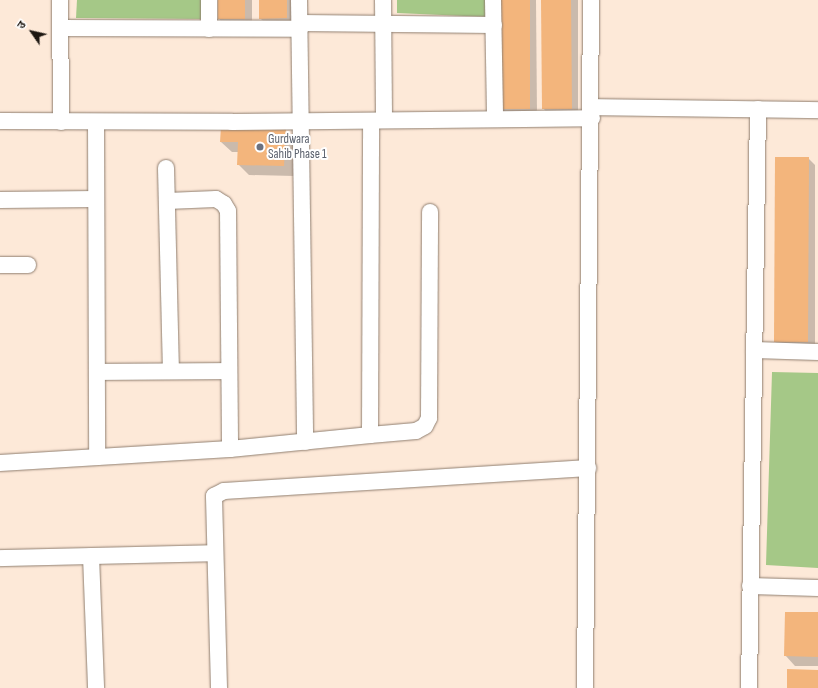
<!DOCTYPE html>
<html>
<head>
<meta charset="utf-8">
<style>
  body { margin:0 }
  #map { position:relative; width:818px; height:688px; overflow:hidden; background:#fde9d8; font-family:"Sofia Sans Condensed","Noto Sans Devanagari",sans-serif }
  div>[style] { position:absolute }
  .green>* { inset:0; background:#a5c887 }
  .shadow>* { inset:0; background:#0003 }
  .building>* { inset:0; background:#f3b57c }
  .roads { filter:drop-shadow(0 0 1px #907f70) drop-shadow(0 0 1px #907f70) }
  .street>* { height:16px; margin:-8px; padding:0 8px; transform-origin:8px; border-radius:8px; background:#fff }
  .dots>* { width:11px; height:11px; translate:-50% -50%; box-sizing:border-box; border:2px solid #fff; border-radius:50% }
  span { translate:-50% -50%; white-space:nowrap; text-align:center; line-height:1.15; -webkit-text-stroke:4px #fff; paint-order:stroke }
  .worship-label { font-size:13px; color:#5b616d }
  .left { translate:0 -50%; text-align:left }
  .north { position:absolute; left:12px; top:12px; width:40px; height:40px; -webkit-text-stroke:3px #fff; paint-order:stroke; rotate:304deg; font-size:11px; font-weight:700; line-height:16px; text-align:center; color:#1d1711 }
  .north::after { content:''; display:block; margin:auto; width:14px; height:18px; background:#1d1711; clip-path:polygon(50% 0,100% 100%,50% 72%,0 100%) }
</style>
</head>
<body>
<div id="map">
  <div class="green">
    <div style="clip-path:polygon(77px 0,206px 0,206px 19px,76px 18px)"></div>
    <div style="clip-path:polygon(397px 0,487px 0,487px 17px,397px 13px)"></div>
    <div style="clip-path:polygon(772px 372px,818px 373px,818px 568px,766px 565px)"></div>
  </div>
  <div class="shadow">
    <div style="clip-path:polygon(219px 0,252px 0,252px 26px,226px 26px,219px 19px)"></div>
    <div style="clip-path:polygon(260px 0,293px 0,293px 25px,267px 25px,260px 18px)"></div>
    <div style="clip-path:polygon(501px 0,536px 0,537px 115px,508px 116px,501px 109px)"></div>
    <div style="clip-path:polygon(542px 0,578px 0,578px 115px,550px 116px,543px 108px)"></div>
    <div style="clip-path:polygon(285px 130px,296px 140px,294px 176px,249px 175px,238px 164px,239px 152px,232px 152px,221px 142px)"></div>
    <div style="clip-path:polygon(808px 158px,815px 165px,815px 348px,782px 348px,775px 342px)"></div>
    <div style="clip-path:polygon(818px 613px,818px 666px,795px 666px,785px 655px)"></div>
  </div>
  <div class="building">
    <div style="clip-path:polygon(218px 0,245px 0,245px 19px,218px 19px)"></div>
    <div style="clip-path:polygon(259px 0,287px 0,287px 18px,259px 19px)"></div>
    <div style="clip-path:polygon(500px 0,530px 0,530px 109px,500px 109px)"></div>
    <div style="clip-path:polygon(541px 0,571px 0,572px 109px,542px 109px)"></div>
    <div style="clip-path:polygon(221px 127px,286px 129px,284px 166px,237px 165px,238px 142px,220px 142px)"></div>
    <div style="clip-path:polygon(775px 157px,809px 157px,808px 342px,774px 342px)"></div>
    <div style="clip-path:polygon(785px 612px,818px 612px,818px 657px,784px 656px)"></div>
    <div style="clip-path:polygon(787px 669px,818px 670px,818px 688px,787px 688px)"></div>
  </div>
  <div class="roads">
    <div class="street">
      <div style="left:60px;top:0;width:122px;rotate:89.5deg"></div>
      <div style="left:299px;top:0;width:442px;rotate:89.2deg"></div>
      <div style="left:383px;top:0;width:120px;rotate:89.5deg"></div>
      <div style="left:493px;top:0;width:119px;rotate:89deg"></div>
      <div style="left:300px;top:23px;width:194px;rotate:0.6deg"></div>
      <div style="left:60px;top:28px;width:240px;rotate:0.2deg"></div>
      <div style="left:209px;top:29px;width:29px;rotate:-90deg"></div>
      <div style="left:592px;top:107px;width:226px;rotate:0.8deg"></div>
      <div style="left:0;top:121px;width:232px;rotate:0.2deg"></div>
      <div style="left:232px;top:122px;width:360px;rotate:-0.6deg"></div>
      <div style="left:96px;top:122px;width:335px;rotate:89.8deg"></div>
      <div style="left:166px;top:168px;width:203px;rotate:88.6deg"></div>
      <div style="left:0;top:200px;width:96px;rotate:-0.6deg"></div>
      <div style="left:167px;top:201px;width:49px;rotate:-2.3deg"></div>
      <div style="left:216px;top:199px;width:9px;rotate:32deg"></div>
      <div style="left:224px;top:204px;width:8px;rotate:60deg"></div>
      <div style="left:228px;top:211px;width:238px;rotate:89.5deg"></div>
      <div style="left:0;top:265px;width:28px"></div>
      <div style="left:754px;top:350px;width:64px;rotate:1.8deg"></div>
      <div style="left:97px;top:372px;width:132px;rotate:-0.4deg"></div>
      <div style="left:370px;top:435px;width:46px;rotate:-5deg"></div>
      <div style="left:416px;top:431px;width:10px;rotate:-29deg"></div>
      <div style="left:425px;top:426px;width:9px;rotate:-63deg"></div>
      <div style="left:429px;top:418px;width:206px;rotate:-89.7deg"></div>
      <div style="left:0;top:463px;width:230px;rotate:-3.5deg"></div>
      <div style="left:230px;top:449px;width:141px;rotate:-5.7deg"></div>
      <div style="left:370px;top:435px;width:314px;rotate:-89.8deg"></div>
      <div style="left:91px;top:556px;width:132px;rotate:87.8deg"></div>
      <div style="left:0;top:558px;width:215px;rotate:-1.3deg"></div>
      <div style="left:750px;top:586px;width:68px;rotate:1.7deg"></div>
      <div style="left:219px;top:688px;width:192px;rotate:-91.5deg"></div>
      <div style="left:214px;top:496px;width:11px;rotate:-27deg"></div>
      <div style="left:224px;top:491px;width:365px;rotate:-3.6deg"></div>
      <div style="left:585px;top:688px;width:688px;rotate:-89.5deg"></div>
      <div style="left:749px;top:688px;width:579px;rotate:-89.11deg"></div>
    </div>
  </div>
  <div class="dots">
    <div style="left:260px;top:147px;background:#6b7280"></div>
  </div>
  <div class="worship-label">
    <span class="left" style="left:268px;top:147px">Gurdwara<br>Sahib Phase 1</span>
  </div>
  <div class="north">उ</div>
</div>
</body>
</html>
